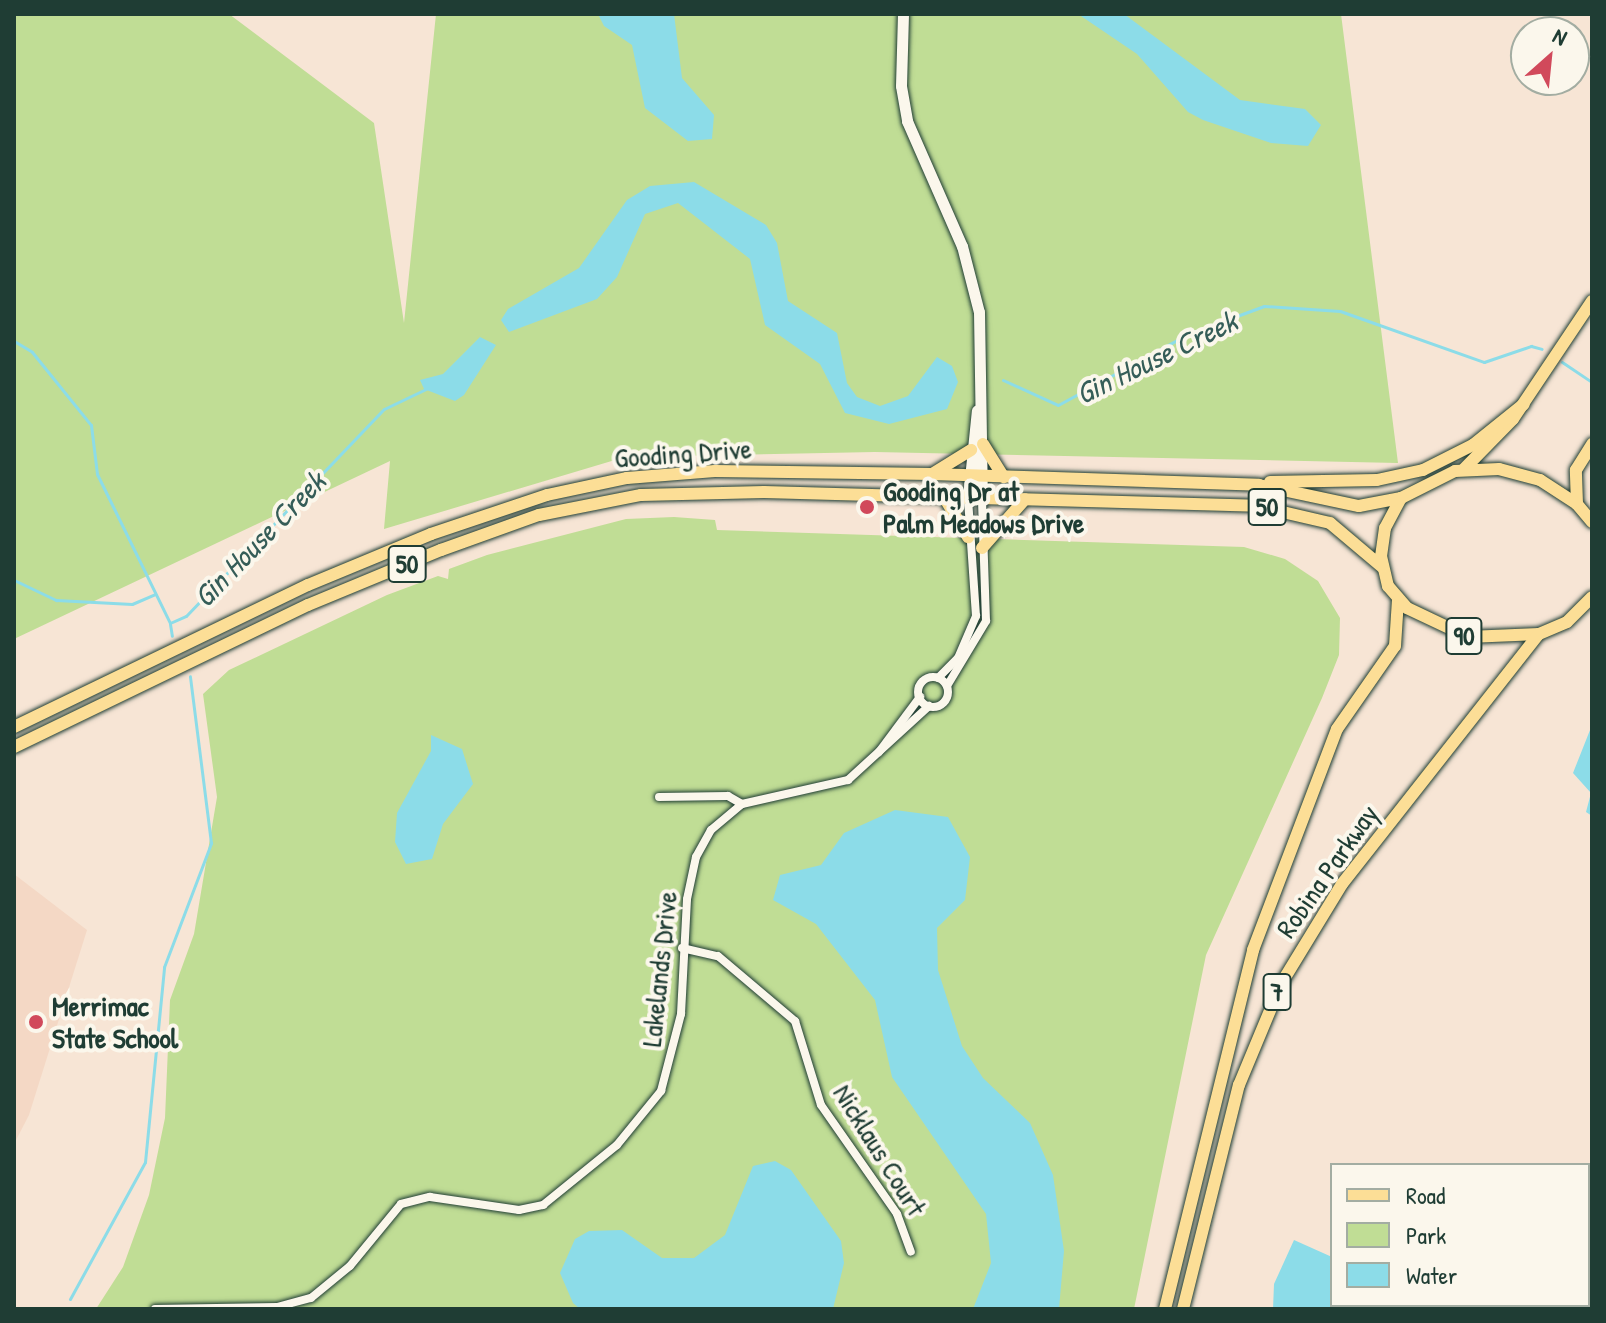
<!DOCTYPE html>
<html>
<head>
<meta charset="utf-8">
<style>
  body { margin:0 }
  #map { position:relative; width:1606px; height:1323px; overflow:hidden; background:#f7e5d5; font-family:"Patrick Hand",sans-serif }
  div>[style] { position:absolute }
  .built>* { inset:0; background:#f4d8c5 }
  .green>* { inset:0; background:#c0dd95 }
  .water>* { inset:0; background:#8cdce8 }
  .stream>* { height:3px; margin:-1.5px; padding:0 1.5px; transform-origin:1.5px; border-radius:1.5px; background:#8cdce8 }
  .roads { filter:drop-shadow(0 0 2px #1f3d34) drop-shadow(0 0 2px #1f3d34) }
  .street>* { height:8px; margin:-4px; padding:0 4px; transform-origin:4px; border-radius:4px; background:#fbf7ec }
  .street>.ring { margin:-4px; padding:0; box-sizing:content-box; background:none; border:8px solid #fbf7ec; border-radius:50% }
  .secondary>* { height:11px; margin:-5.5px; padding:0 5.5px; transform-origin:5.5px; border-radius:5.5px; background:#fbf7ec }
  .primary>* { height:12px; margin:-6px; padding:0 6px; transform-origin:6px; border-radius:6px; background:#fcde96 }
  .dots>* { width:22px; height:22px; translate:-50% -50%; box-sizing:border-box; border:4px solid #fbf7ec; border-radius:50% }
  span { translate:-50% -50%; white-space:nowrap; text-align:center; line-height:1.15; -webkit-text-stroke:8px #fbf7ec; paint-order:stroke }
  .shield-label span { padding:2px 6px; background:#fbf7ec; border:2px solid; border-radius:6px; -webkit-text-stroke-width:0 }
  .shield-label { font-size:26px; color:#1f3d34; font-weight:700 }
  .street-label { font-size:28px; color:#1f3d34 }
  .poi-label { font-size:28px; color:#1f3d34; font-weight:700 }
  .left { translate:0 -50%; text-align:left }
  .water-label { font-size:30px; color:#355d58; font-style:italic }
  .frame { position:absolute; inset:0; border:16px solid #1f3d34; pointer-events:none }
  .legend { position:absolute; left:1330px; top:1163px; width:260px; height:144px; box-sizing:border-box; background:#fbf7ec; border:2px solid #a3ada2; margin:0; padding:10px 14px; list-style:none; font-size:24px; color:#1f3d34 }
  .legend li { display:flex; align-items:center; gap:16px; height:40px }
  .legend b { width:40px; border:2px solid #a3ada2 }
  .north { position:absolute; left:1510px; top:16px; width:80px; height:80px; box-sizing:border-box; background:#fbf7ec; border:2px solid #a3ada2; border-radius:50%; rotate:27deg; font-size:22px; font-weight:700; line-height:32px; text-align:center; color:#1f3d34 }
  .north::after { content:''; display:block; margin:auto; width:28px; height:36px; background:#d1495b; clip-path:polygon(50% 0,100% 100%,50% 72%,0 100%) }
</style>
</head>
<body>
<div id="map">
  <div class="built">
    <div style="clip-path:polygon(14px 874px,87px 930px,29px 1115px,14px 1144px)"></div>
  </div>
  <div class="green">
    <div style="clip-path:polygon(14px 14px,229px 14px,374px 123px,404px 323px,436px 14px,1341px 14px,1398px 463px,875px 452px,625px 457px,384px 529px,390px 461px,14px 639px)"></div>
    <div style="clip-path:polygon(674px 517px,715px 520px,717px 530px,1244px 547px,1285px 559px,1318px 581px,1340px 618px,1339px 655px,1322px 698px,1206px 955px,1134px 1309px,96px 1309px,123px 1267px,149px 1195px,165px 1118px,170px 1000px,194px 934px,217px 797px,203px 694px,229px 670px,387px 595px,438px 576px,448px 579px,449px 569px,487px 555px,626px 519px)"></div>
  </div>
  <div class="water">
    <div style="clip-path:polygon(598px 14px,674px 14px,682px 78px,714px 115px,712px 139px,688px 141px,645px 108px,632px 45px,604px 26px)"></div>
    <div style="clip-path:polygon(1078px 14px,1124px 14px,1240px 100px,1305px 109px,1321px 125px,1308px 146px,1271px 143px,1203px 120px,1188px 112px,1137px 54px)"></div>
    <div style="clip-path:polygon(694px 182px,766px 225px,777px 243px,788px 301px,837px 333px,847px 383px,857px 397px,880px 406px,908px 396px,937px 357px,952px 366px,958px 382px,947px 409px,889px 424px,845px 413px,820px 364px,765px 325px,750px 259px,678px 203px,645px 214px,617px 277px,597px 299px,509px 332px,501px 320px,508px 309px,579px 268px,627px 200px,650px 186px)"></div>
    <div style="clip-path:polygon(480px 337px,496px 345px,464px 395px,455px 401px,424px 389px,420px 380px,443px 374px)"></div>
    <div style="clip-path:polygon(1592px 725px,1592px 816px,1586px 812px,1591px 793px,1573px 773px)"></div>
    <div style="clip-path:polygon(431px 735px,462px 749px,473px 784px,443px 824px,432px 859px,406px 864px,395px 842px,397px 813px,431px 751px)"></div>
    <div style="clip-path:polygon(895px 810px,948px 817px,970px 857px,965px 900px,937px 928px,938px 970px,962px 1046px,983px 1078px,1030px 1123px,1053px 1175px,1064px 1251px,1059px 1309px,973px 1309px,991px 1263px,986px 1214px,892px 1077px,875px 1000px,816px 924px,773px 900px,780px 875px,821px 865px,844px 833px)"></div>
    <div style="clip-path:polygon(775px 1161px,791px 1170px,841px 1241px,844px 1263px,833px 1309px,580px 1309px,573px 1303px,560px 1273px,575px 1239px,589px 1231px,622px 1230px,662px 1258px,694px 1258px,725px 1235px,753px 1166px)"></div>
    <div style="clip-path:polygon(1294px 1240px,1332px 1257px,1332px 1305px,1401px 1309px,1273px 1309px,1274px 1284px)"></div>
  </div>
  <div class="stream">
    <div style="left:14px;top:341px;width:21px;rotate:31deg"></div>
    <div style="left:32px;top:352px;width:94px;rotate:51.1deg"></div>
    <div style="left:91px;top:425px;width:49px;rotate:83deg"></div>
    <div style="left:97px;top:474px;width:166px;rotate:63.9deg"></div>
    <div style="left:170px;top:623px;width:17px;rotate:-24deg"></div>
    <div style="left:186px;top:616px;width:286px;rotate:-46.3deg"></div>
    <div style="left:384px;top:409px;width:47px;rotate:-25.5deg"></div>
    <div style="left:1562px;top:362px;width:36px;rotate:34deg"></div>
    <div style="left:1003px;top:380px;width:60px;rotate:24.4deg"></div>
    <div style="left:1058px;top:405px;width:148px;rotate:-28.6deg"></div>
    <div style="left:1188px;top:334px;width:81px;rotate:-20.2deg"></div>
    <div style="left:1264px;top:306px;width:76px;rotate:3.8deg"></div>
    <div style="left:1340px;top:311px;width:153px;rotate:19.5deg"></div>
    <div style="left:1484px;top:362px;width:50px;rotate:-18.8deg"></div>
    <div style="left:1531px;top:346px;width:11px;rotate:15deg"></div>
    <div style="left:14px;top:580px;width:47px;rotate:25.5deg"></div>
    <div style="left:56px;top:600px;width:76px;rotate:3deg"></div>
    <div style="left:132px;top:604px;width:25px;rotate:-23deg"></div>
    <div style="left:170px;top:624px;width:12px;rotate:81deg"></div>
    <div style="left:70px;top:1299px;width:156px;rotate:-61.3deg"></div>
    <div style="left:145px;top:1162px;width:196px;rotate:-84.4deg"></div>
    <div style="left:164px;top:967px;width:133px;rotate:-69.2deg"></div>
    <div style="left:211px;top:843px;width:168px;rotate:-97.2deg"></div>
  </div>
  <div class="roads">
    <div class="street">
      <div class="ring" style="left:918px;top:677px;width:22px;height:22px"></div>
      <div style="left:938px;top:678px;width:28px;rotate:-45deg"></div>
      <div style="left:958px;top:658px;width:46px;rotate:-66.8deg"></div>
      <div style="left:976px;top:616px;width:118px;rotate:-93.9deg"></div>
      <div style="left:947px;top:686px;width:76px;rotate:-59deg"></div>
      <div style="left:986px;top:621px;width:123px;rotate:-91.9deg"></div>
      <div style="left:879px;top:752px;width:69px;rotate:-53.3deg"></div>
      <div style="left:659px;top:797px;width:69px;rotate:-0.8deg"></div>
      <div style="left:728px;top:796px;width:16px;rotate:30deg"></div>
      <div style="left:682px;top:948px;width:37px;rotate:13deg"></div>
      <div style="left:718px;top:956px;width:101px;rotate:40.2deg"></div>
      <div style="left:795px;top:1021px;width:88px;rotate:72.8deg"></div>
      <div style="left:821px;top:1105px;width:133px;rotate:55.1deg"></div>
      <div style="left:897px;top:1214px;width:40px;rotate:69.8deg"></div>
      <div style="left:155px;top:1309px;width:122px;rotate:-0.9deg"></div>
      <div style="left:277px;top:1307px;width:35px;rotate:-15deg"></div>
      <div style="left:311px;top:1298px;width:50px;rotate:-39.4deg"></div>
      <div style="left:350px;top:1266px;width:80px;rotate:-50.6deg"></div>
      <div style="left:401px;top:1204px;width:30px;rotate:-14deg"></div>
      <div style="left:430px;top:1197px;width:90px;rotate:8.3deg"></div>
      <div style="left:519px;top:1210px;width:25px;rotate:-12deg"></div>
      <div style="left:543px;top:1205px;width:95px;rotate:-39deg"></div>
      <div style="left:617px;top:1145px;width:70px;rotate:-50.8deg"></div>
      <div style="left:661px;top:1091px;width:80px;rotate:-75.4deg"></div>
      <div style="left:681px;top:1014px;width:115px;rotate:-87deg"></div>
      <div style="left:687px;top:899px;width:43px;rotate:-77.9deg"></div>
      <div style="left:696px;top:857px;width:31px;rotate:-61deg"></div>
      <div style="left:711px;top:830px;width:40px;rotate:-40deg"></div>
      <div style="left:742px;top:804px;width:109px;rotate:-12.8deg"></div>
      <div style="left:848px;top:780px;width:110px;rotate:-42.4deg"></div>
    </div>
    <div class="secondary">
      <div style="left:903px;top:14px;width:72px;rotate:91.6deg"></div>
      <div style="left:901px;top:86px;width:36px;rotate:80deg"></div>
      <div style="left:907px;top:121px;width:137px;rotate:66.3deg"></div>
      <div style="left:962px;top:246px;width:68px;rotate:75.6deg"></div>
      <div style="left:979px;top:312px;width:186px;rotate:89.1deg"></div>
      <div style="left:968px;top:498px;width:88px;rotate:-84.2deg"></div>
    </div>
    <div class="primary">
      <div style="left:983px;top:444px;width:39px;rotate:58deg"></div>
      <div style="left:1463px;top:470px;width:71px;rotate:-45.6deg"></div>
      <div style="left:1513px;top:419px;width:142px;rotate:-56.2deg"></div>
      <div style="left:932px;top:474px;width:46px;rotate:-31.6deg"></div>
      <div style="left:1270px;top:482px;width:107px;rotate:-1.1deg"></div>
      <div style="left:1377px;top:480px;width:47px;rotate:-12.3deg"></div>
      <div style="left:1423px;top:470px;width:56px;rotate:-26.6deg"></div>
      <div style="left:1473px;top:445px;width:65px;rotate:-38.8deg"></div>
      <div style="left:944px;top:497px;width:47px;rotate:59deg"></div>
      <div style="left:1577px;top:504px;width:34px;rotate:-92deg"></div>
      <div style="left:1576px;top:470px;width:31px;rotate:-58deg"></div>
      <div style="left:1592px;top:522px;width:23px;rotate:-130deg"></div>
      <div style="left:1577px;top:504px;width:44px;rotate:-147deg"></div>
      <div style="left:1540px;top:480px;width:42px;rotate:-165deg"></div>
      <div style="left:1499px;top:469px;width:44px;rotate:177.4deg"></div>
      <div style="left:1455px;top:471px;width:60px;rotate:153.4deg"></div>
      <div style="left:1401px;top:498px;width:34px;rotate:118deg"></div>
      <div style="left:1385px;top:528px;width:28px;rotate:98deg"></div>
      <div style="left:1381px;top:556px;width:31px;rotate:77deg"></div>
      <div style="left:1388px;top:586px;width:29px;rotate:49deg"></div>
      <div style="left:1407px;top:608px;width:68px;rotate:25.4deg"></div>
      <div style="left:1468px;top:637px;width:71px;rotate:-2.4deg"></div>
      <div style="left:1539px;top:634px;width:30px;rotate:-23deg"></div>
      <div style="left:1567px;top:622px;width:35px;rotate:-45deg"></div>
      <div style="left:982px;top:548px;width:65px;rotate:-48.7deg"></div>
      <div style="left:14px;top:727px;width:326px;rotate:-25.8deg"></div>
      <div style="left:308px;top:585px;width:133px;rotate:-22.5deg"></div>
      <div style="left:431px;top:534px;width:122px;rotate:-18.6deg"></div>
      <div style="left:547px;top:495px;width:82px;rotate:-12deg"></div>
      <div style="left:627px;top:478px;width:88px;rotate:-4.5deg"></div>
      <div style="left:715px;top:471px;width:217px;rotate:0.8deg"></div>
      <div style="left:932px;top:474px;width:327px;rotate:1.9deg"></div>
      <div style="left:1259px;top:485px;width:102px;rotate:11.9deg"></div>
      <div style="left:1359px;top:506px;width:43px;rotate:-10.8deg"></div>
      <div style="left:14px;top:747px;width:326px;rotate:-25.8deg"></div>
      <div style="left:308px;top:605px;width:144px;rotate:-22.5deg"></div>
      <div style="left:441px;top:550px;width:104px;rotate:-19.7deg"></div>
      <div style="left:539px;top:515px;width:104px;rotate:-11.1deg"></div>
      <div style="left:641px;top:495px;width:123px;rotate:-1.4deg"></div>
      <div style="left:764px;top:492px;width:493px;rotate:1.6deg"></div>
      <div style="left:1257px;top:506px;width:75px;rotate:13.1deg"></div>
      <div style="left:1330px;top:523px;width:68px;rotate:40.2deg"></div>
      <div style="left:1165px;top:1309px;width:370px;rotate:-76.2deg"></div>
      <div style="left:1253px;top:950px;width:236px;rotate:-69.2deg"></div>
      <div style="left:1337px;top:729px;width:101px;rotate:-55.1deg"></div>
      <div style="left:1395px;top:646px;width:46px;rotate:-86.3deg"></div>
      <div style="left:1183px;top:1309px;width:231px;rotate:-76deg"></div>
      <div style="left:1239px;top:1085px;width:109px;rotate:-67.4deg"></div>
      <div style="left:1281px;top:984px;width:117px;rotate:-58.6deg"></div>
      <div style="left:1342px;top:884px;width:318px;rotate:-51.8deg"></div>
    </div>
  </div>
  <div class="dots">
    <div style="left:867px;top:507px;background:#d1495b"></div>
    <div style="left:36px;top:1022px;background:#d1495b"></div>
  </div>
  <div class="shield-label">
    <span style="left:1267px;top:507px">50</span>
    <span style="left:407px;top:564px">50</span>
    <span style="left:1464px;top:636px">90</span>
    <span style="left:1277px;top:992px">7</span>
  </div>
  <div class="street-label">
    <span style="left:683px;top:453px;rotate:-4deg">Gooding Drive</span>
    <span style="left:1327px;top:871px;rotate:-55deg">Robina Parkway</span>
    <span style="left:659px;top:969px;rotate:-84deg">Lakelands Drive</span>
    <span style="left:880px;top:1150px;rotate:58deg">Nicklaus Court</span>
  </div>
  <div class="poi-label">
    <span class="left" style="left:883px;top:507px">Gooding Dr at<br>Palm Meadows Drive</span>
    <span class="left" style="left:52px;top:1022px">Merrimac<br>State School</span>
  </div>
  <div class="water-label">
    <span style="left:1156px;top:357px;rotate:-26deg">Gin House Creek</span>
    <span style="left:259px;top:539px;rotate:-46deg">Gin House Creek</span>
  </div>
  <div class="frame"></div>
  <ul class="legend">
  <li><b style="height:10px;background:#fcde96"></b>Road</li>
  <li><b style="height:22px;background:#c0dd95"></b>Park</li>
  <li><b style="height:22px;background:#8cdce8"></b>Water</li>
  </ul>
  <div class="north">N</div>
</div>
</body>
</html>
